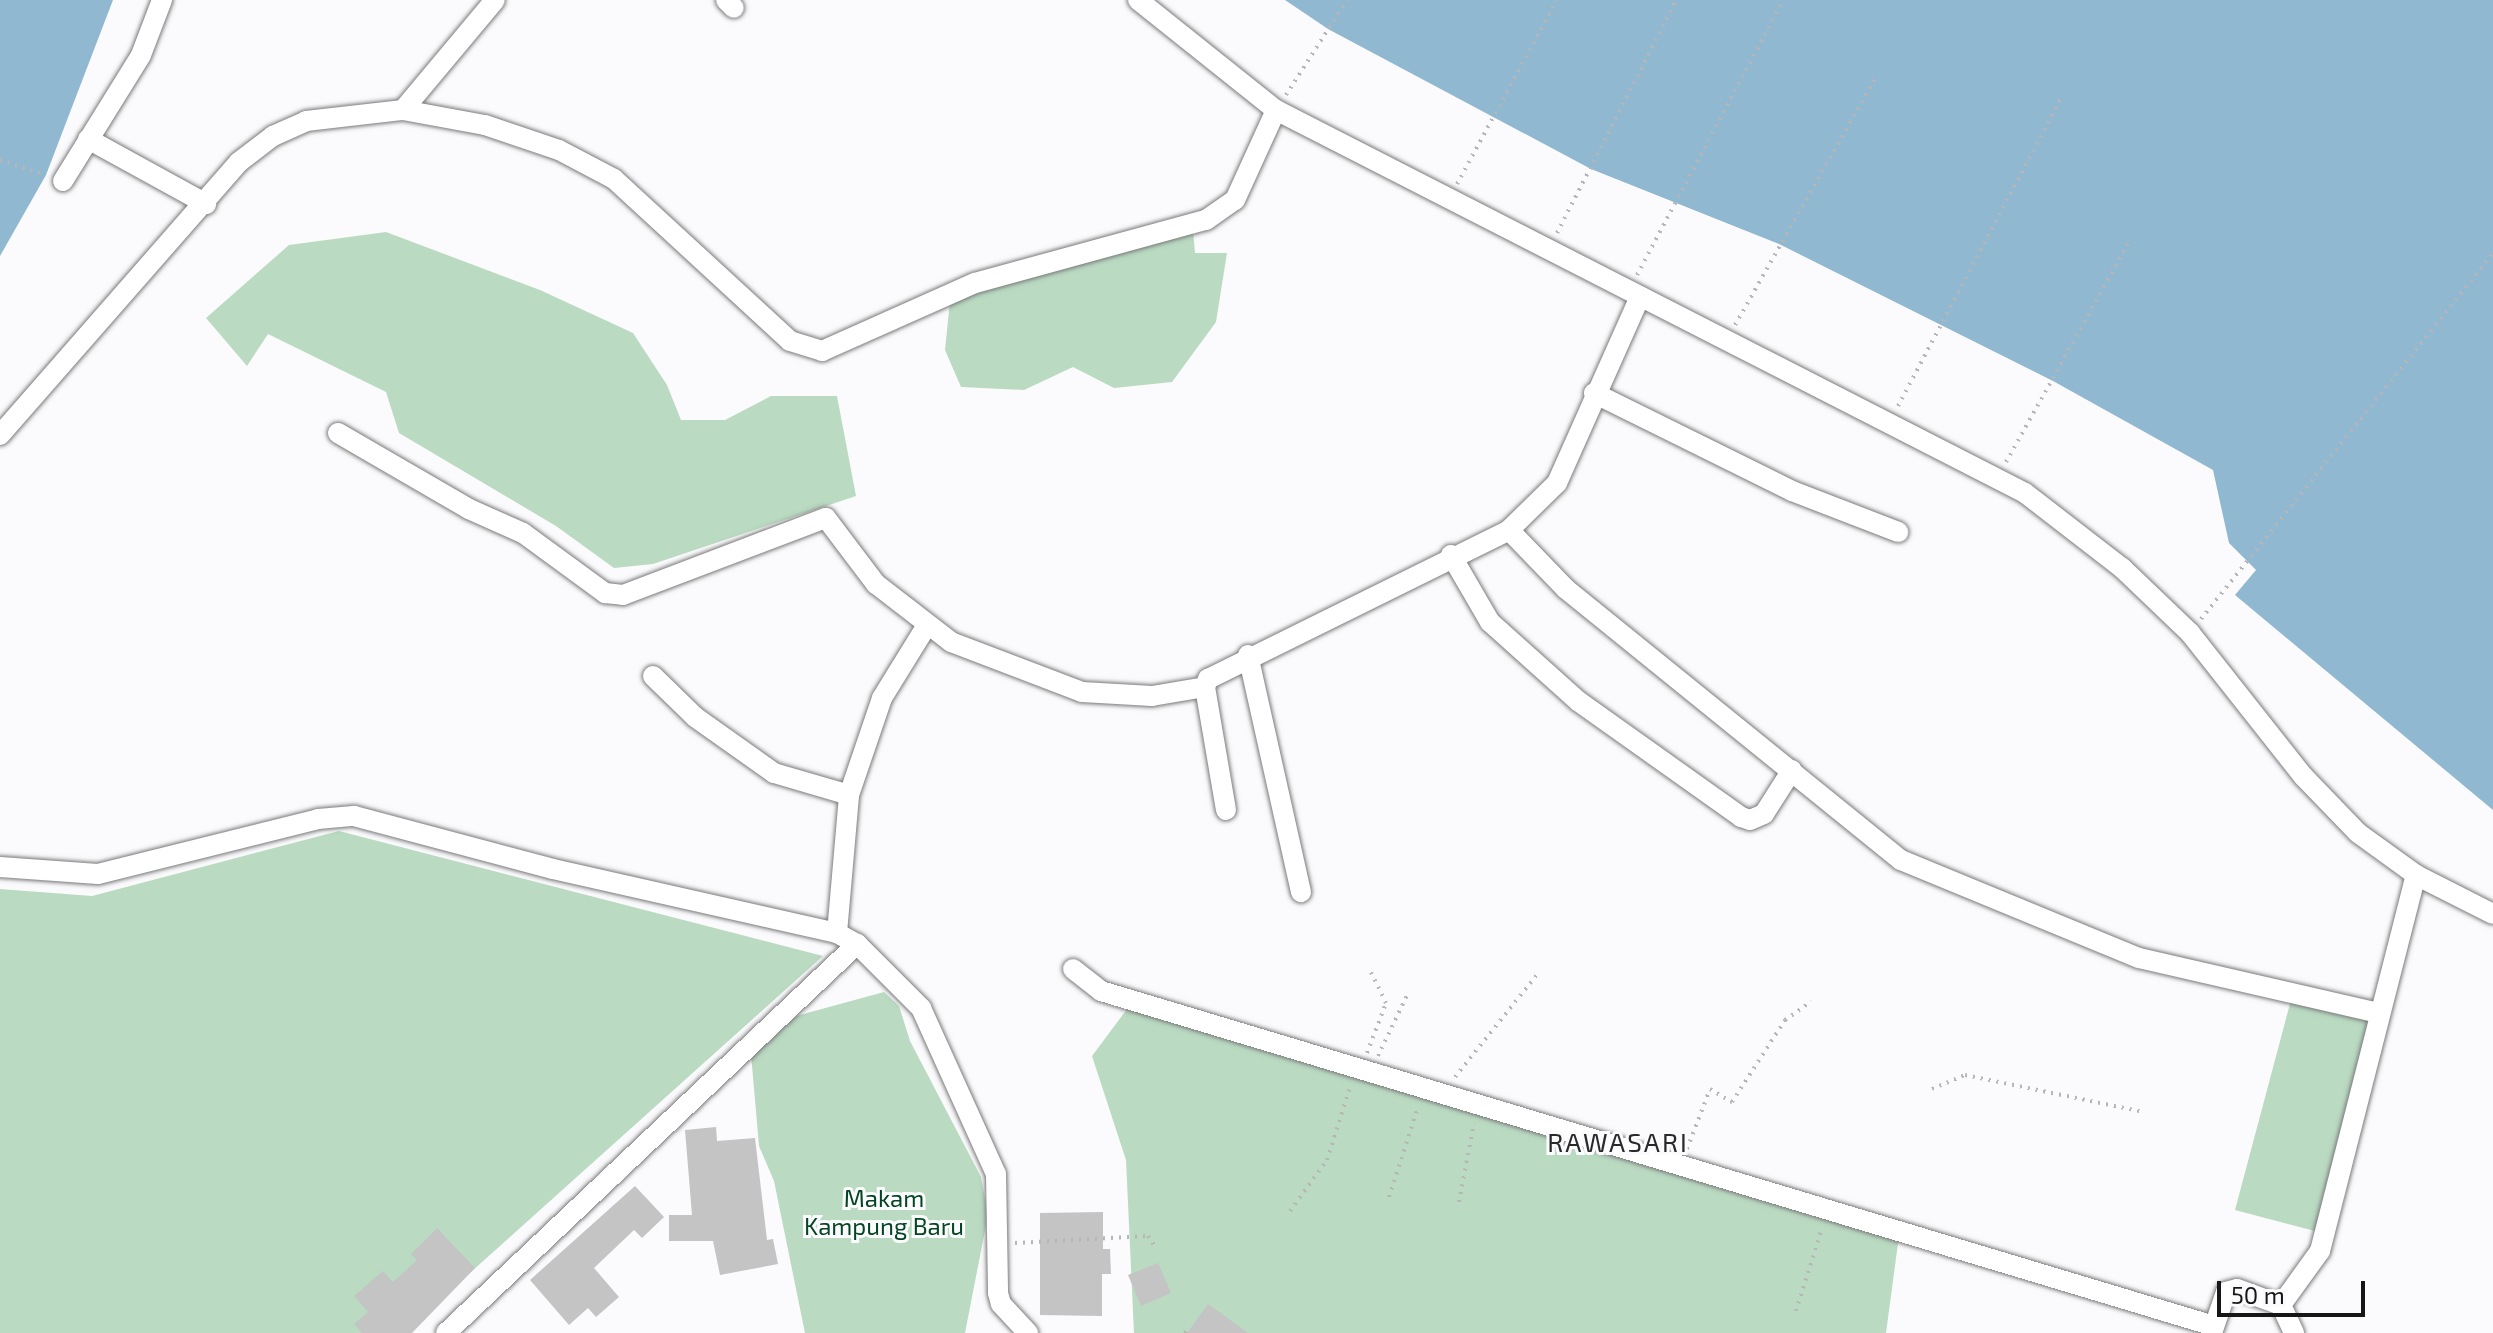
<!DOCTYPE html>
<html>
<head>
<meta charset="utf-8">
<style>
  body { margin:0 }
  #map { position:relative; width:2493px; height:1333px; overflow:hidden; background:#fbfbfd; font-family:"Exo 2",sans-serif }
  div>[style] { position:absolute }
  .green>* { inset:0; background:#badac2 }
  .water>* { inset:0; background:#91b8d1 }
  .building>* { inset:0; background:#c4c4c5 }
  .path>* { height:4px; margin-top:-2px; transform-origin:0; background:repeating-linear-gradient(90deg,#b6b6b7 0 2px,transparent 0 8px) }
  .roads { filter:drop-shadow(0 0 2px #7a7a7b) drop-shadow(0 0 2px #7a7a7b) }
  .minor>* { height:20px; margin:-10px; padding:0 10px; transform-origin:10px; border-radius:10px; background:#fff }
  span { translate:-50% -50%; white-space:nowrap; text-align:center; line-height:1.15; -webkit-text-stroke:6px #fbfbfd; paint-order:stroke }
  .park-label { font-size:24px; color:#044523 }
  .neighbourhood-label { font-size:26px; color:#29292a; letter-spacing:2px }
  .scale { position:absolute; left:2217px; top:1281px; width:148px; height:36px; box-sizing:border-box; border:4px solid #161616; border-top:0; padding-left:10px; font-size:24px; line-height:28px; white-space:nowrap; color:#161616; -webkit-text-stroke:6px #fbfbfd; paint-order:stroke }
</style>
</head>
<body>
<div id="map">
  <div class="green">
    <div style="clip-path:polygon(1193px 230px,1195px 253px,1227px 253px,1216px 322px,1172px 382px,1114px 388px,1073px 367px,1024px 390px,961px 387px,945px 350px,950px 301px)"></div>
    <div style="clip-path:polygon(386px 232px,540px 290px,633px 333px,667px 385px,681px 420px,725px 420px,771px 396px,837px 396px,856px 496px,653px 564px,614px 568px,556px 526px,399px 433px,386px 392px,268px 334px,247px 366px,206px 318px,289px 245px)"></div>
    <div style="clip-path:polygon(339px 831px,823px 956px,403px 1333px,0 1333px,0 889px,92px 896px)"></div>
    <div style="clip-path:polygon(884px 992px,899px 1006px,910px 1041px,981px 1177px,988px 1215px,965px 1333px,805px 1333px,774px 1181px,759px 1146px,751px 1054px,796px 1016px)"></div>
    <div style="clip-path:polygon(1136px 997px,1901px 1221px,1886px 1333px,1134px 1333px,1126px 1160px,1092px 1056px)"></div>
    <div style="clip-path:polygon(2291px 1000px,2371px 1021px,2315px 1231px,2235px 1210px)"></div>
  </div>
  <div class="water">
    <div style="clip-path:polygon(0 0,113px 0,46px 175px,0 256px)"></div>
    <div style="clip-path:polygon(1285px 0,2493px 0,2493px 810px,2235px 595px,2256px 570px,2229px 543px,2213px 470px,2053px 381px,1779px 244px,1591px 169px,1328px 29px)"></div>
  </div>
  <div class="building">
    <div style="clip-path:polygon(716px 1127px,717px 1141px,755px 1138px,767px 1240px,773px 1239px,778px 1264px,720px 1275px,713px 1241px,669px 1241px,669px 1215px,692px 1215px,685px 1130px)"></div>
    <div style="clip-path:polygon(635px 1186px,664px 1217px,642px 1238px,634px 1230px,594px 1268px,619px 1297px,596px 1317px,588px 1308px,569px 1325px,530px 1280px)"></div>
    <div style="clip-path:polygon(1103px 1212px,1103px 1249px,1110px 1249px,1111px 1274px,1102px 1274px,1102px 1316px,1040px 1315px,1040px 1213px)"></div>
    <div style="clip-path:polygon(437px 1228px,475px 1268px,412px 1333px,362px 1333px,354px 1324px,368px 1312px,354px 1296px,383px 1271px,393px 1282px,417px 1260px,411px 1254px)"></div>
    <div style="clip-path:polygon(1158px 1263px,1171px 1293px,1141px 1306px,1128px 1275px)"></div>
    <div style="clip-path:polygon(1208px 1304px,1248px 1333px,1187px 1333px)"></div>
  </div>
  <div class="path">
    <div style="left:1286px;top:95px;width:113px;rotate:-57.3deg"></div>
    <div style="left:0;top:160px;width:47px;rotate:18.4deg"></div>
    <div style="left:1457px;top:184px;width:209px;rotate:-61.5deg"></div>
    <div style="left:1557px;top:233px;width:262px;rotate:-62.9deg"></div>
    <div style="left:1637px;top:275px;width:311px;rotate:-62deg"></div>
    <div style="left:1735px;top:325px;width:283px;rotate:-60.4deg"></div>
    <div style="left:1898px;top:406px;width:348px;rotate:-62.1deg"></div>
    <div style="left:2006px;top:462px;width:254px;rotate:-60.8deg"></div>
    <div style="left:2201px;top:619px;width:468px;rotate:-51.4deg"></div>
    <div style="left:1367px;top:1053px;width:53px;rotate:-69.2deg"></div>
    <div style="left:1386px;top:1003px;width:39px;rotate:-116deg"></div>
    <div style="left:1378px;top:1056px;width:70px;rotate:-64.5deg"></div>
    <div style="left:1455px;top:1077px;width:134px;rotate:-51.3deg"></div>
    <div style="left:1932px;top:1089px;width:36px;rotate:-23deg"></div>
    <div style="left:1965px;top:1075px;width:182px;rotate:11.7deg"></div>
    <div style="left:1687px;top:1149px;width:64px;rotate:-69deg"></div>
    <div style="left:1710px;top:1089px;width:26px;rotate:31deg"></div>
    <div style="left:1732px;top:1102px;width:98px;rotate:-57.1deg"></div>
    <div style="left:1785px;top:1020px;width:32px;rotate:-35deg"></div>
    <div style="left:1389px;top:1197px;width:95px;rotate:-72.1deg"></div>
    <div style="left:1459px;top:1202px;width:80px;rotate:-79.2deg"></div>
    <div style="left:1290px;top:1211px;width:63px;rotate:-54deg"></div>
    <div style="left:1327px;top:1160px;width:77px;rotate:-72.5deg"></div>
    <div style="left:1015px;top:1243px;width:133px;rotate:-3deg"></div>
    <div style="left:1148px;top:1236px;width:14px;rotate:56deg"></div>
    <div style="left:1796px;top:1311px;width:87px;rotate:-72.6deg"></div>
    <div style="left:1185px;top:1333px;width:5px;rotate:-53deg"></div>
  </div>
  <div class="roads">
    <div class="minor">
      <div style="left:726px;top:0;width:11px;rotate:45deg"></div>
      <div style="left:1138px;top:0;width:176px;rotate:38.6deg"></div>
      <div style="left:1276px;top:110px;width:841px;rotate:27.08deg"></div>
      <div style="left:2025px;top:493px;width:123px;rotate:37.7deg"></div>
      <div style="left:2122px;top:568px;width:94px;rotate:43.7deg"></div>
      <div style="left:2190px;top:633px;width:182px;rotate:51.7deg"></div>
      <div style="left:2303px;top:776px;width:79px;rotate:46deg"></div>
      <div style="left:2358px;top:833px;width:72px;rotate:35.9deg"></div>
      <div style="left:2416px;top:875px;width:86px;rotate:26.9deg"></div>
      <div style="left:403px;top:110px;width:143px;rotate:-50.1deg"></div>
      <div style="left:88px;top:139px;width:135px;rotate:28.8deg"></div>
      <div style="left:63px;top:181px;width:148px;rotate:-58.2deg"></div>
      <div style="left:141px;top:55px;width:59px;rotate:-69.1deg"></div>
      <div style="left:1594px;top:393px;width:221px;rotate:26.3deg"></div>
      <div style="left:1792px;top:491px;width:114px;rotate:21.1deg"></div>
      <div style="left:338px;top:433px;width:151px;rotate:30.1deg"></div>
      <div style="left:469px;top:509px;width:59px;rotate:24deg"></div>
      <div style="left:523px;top:533px;width:102px;rotate:36.2deg"></div>
      <div style="left:605px;top:593px;width:18px;rotate:6deg"></div>
      <div style="left:623px;top:595px;width:217px;rotate:-20.8deg"></div>
      <div style="left:826px;top:518px;width:83px;rotate:52.9deg"></div>
      <div style="left:876px;top:584px;width:95px;rotate:37.7deg"></div>
      <div style="left:951px;top:642px;width:140px;rotate:20.9deg"></div>
      <div style="left:1082px;top:692px;width:70px;rotate:3.3deg"></div>
      <div style="left:1152px;top:696px;width:54px;rotate:-9.6deg"></div>
      <div style="left:0;top:435px;width:363px;rotate:-48.8deg"></div>
      <div style="left:239px;top:162px;width:43px;rotate:-37.4deg"></div>
      <div style="left:273px;top:136px;width:36px;rotate:-24deg"></div>
      <div style="left:306px;top:121px;width:98px;rotate:-6.5deg"></div>
      <div style="left:403px;top:110px;width:83px;rotate:10.4deg"></div>
      <div style="left:485px;top:125px;width:78px;rotate:18.7deg"></div>
      <div style="left:559px;top:150px;width:62px;rotate:27.8deg"></div>
      <div style="left:614px;top:179px;width:239px;rotate:42.6deg"></div>
      <div style="left:790px;top:341px;width:34px;rotate:17deg"></div>
      <div style="left:822px;top:351px;width:167px;rotate:-24deg"></div>
      <div style="left:975px;top:283px;width:239px;rotate:-15.3deg"></div>
      <div style="left:1206px;top:220px;width:35px;rotate:-35deg"></div>
      <div style="left:1235px;top:200px;width:99px;rotate:-65.5deg"></div>
      <div style="left:1509px;top:530px;width:82px;rotate:46deg"></div>
      <div style="left:1566px;top:589px;width:431px;rotate:39deg"></div>
      <div style="left:1901px;top:860px;width:257px;rotate:22.4deg"></div>
      <div style="left:2139px;top:958px;width:246px;rotate:12.9deg"></div>
      <div style="left:1451px;top:555px;width:78px;rotate:59.8deg"></div>
      <div style="left:1490px;top:622px;width:118px;rotate:41.9deg"></div>
      <div style="left:1578px;top:701px;width:200px;rotate:35.4deg"></div>
      <div style="left:1741px;top:817px;width:9px;rotate:18deg"></div>
      <div style="left:1750px;top:820px;width:15px;rotate:-23deg"></div>
      <div style="left:1764px;top:814px;width:52px;rotate:-57.5deg"></div>
      <div style="left:1248px;top:655px;width:243px;rotate:77.4deg"></div>
      <div style="left:653px;top:676px;width:59px;rotate:44.3deg"></div>
      <div style="left:695px;top:717px;width:97px;rotate:35.3deg"></div>
      <div style="left:774px;top:773px;width:78px;rotate:16.3deg"></div>
      <div style="left:1226px;top:810px;width:125px;rotate:-99.7deg"></div>
      <div style="left:1205px;top:687px;width:9px;rotate:-69deg"></div>
      <div style="left:1208px;top:679px;width:336px;rotate:-26.3deg"></div>
      <div style="left:1509px;top:530px;width:67px;rotate:-44.4deg"></div>
      <div style="left:1557px;top:483px;width:204px;rotate:-66deg"></div>
      <div style="left:0;top:867px;width:98px;rotate:4.1deg"></div>
      <div style="left:98px;top:874px;width:227px;rotate:-14deg"></div>
      <div style="left:318px;top:819px;width:36px;rotate:-5deg"></div>
      <div style="left:354px;top:816px;width:206px;rotate:14.9deg"></div>
      <div style="left:553px;top:869px;width:291px;rotate:12.7deg"></div>
      <div style="left:837px;top:933px;width:23px;rotate:29deg"></div>
      <div style="left:857px;top:944px;width:91px;rotate:45deg"></div>
      <div style="left:921px;top:1008px;width:182px;rotate:65.7deg"></div>
      <div style="left:996px;top:1174px;width:119px;rotate:89deg"></div>
      <div style="left:998px;top:1293px;width:11px;rotate:75deg"></div>
      <div style="left:1001px;top:1304px;width:40px;rotate:47deg"></div>
      <div style="left:837px;top:933px;width:139px;rotate:-85deg"></div>
      <div style="left:849px;top:795px;width:102px;rotate:-71.2deg"></div>
      <div style="left:882px;top:698px;width:86px;rotate:-58.3deg"></div>
      <div style="left:1073px;top:969px;width:36px;rotate:38deg"></div>
      <div style="left:1101px;top:991px;width:1162px;rotate:16.75deg"></div>
      <div style="left:2281px;top:1305px;width:31px;rotate:65deg"></div>
      <div style="left:446px;top:1333px;width:566px;rotate:-43.42deg"></div>
      <div style="left:2212px;top:1333px;width:43px;rotate:-71.1deg"></div>
      <div style="left:2226px;top:1292px;width:11px;rotate:-15deg"></div>
      <div style="left:2237px;top:1289px;width:47px;rotate:20deg"></div>
      <div style="left:2281px;top:1305px;width:67px;rotate:-54.2deg"></div>
      <div style="left:2320px;top:1251px;width:388px;rotate:-75.7deg"></div>
    </div>
  </div>
  <div class="park-label">
    <span style="left:884px;top:1212px">Makam<br>Kampung Baru</span>
  </div>
  <div class="neighbourhood-label">
    <span style="left:1618px;top:1142px">RAWASARI</span>
  </div>
  <div class="scale">50 m</div>
</div>
</body>
</html>
